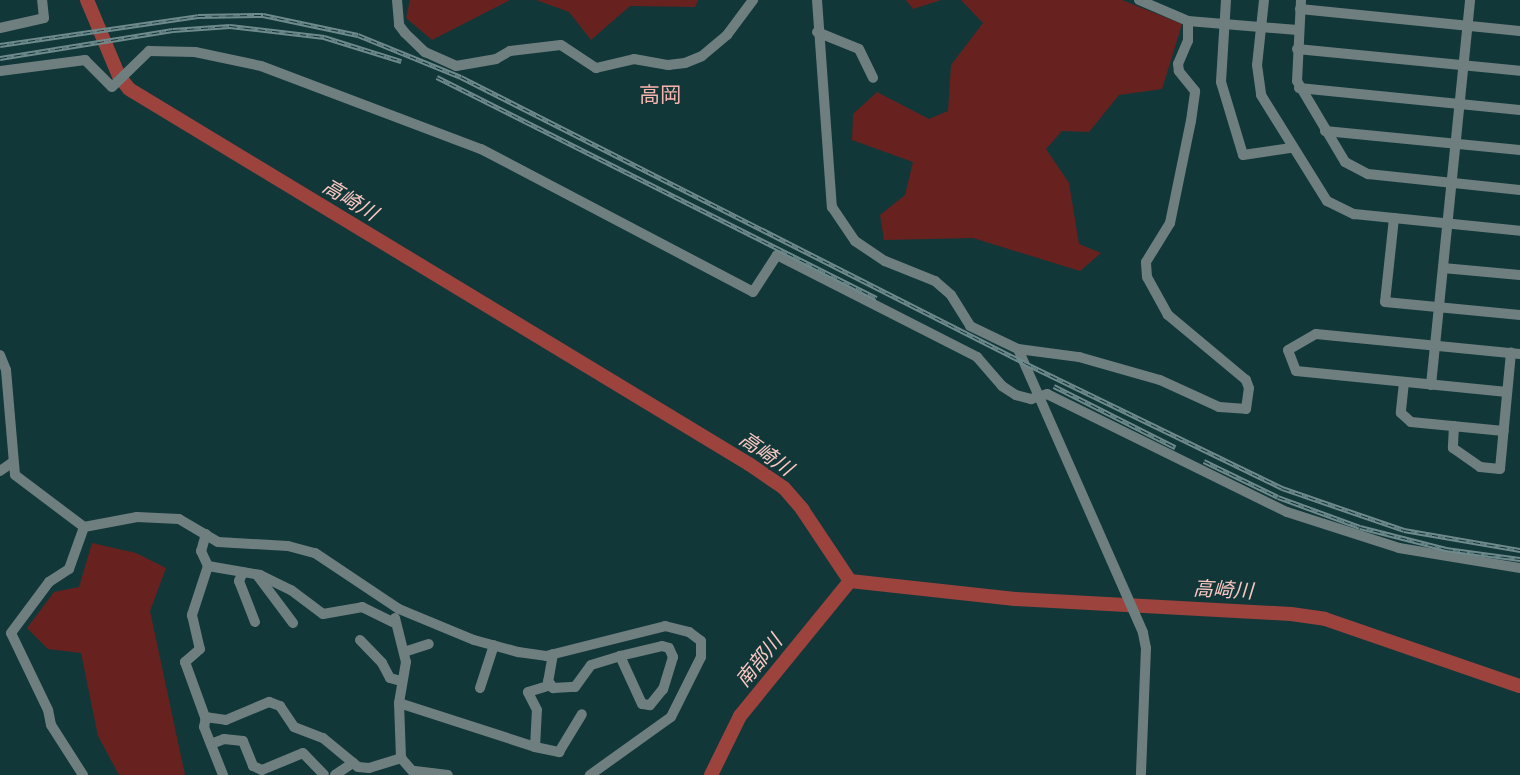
<!DOCTYPE html>
<html>
<head>
<meta charset="utf-8">
<style>
  body { margin:0 }
  #map { position:relative; width:1520px; height:775px; overflow:hidden; background:#123739; font-family:"PT Sans","Noto Sans JP",sans-serif }
  div>[style] { position:absolute }
  .green>* { inset:0; background:#672220 }
  .river>* { height:14px; margin:-7px; padding:0 7px; transform-origin:7px; border-radius:7px; background:#9c433d }
  .minor>* { height:10px; margin:-5px; padding:0 5px; transform-origin:5px; border-radius:5px; background:#6f7f80 }
  .rail>* { height:4.5px; margin-top:-2.25px; transform-origin:0; background:repeating-linear-gradient(90deg,#123739 0 7px,#6f8a8c 0 14px); box-sizing:border-box; border-block:2px solid #6f8a8c }
  span { translate:-50% -50%; white-space:nowrap; text-align:center; line-height:1.15; -webkit-text-stroke:4.5px #123739; paint-order:stroke }
  .water-label { font-size:20px; color:#fcc8c2; font-style:italic }
  .quarter-label { font-size:21px; color:#f7b3ac }
</style>
</head>
<body>
<div id="map">
  <div class="green">
    <div style="clip-path:polygon(410px 0,510px 0,432px 40px,406px 18px)"></div>
    <div style="clip-path:polygon(536px 0,698px 0,695px 7px,630px 6px,591px 40px,569px 12px)"></div>
    <div style="clip-path:polygon(906px 0,941px 0,913px 9px)"></div>
    <div style="clip-path:polygon(961px 0,1122px 0,1182px 24px,1162px 89px,1119px 95px,1089px 132px,1062px 131px,1046px 149px,1069px 183px,1079px 244px,1101px 253px,1080px 271px,973px 238px,884px 240px,880px 215px,905px 195px,913px 162px,852px 140px,853px 114px,877px 92px,929px 119px,948px 111px,951px 65px,983px 23px)"></div>
    <div style="clip-path:polygon(92px 543px,136px 553px,166px 568px,150px 611px,185px 775px,119px 775px,98px 736px,81px 653px,48px 649px,27px 628px,54px 592px,79px 587px)"></div>
  </div>
  <div class="river">
    <div style="left:87px;top:0;width:82px;rotate:67.2deg"></div>
    <div style="left:119px;top:76px;width:16px;rotate:52deg"></div>
    <div style="left:129px;top:89px;width:725px;rotate:31.17deg"></div>
    <div style="left:749px;top:464px;width:42px;rotate:34.4deg"></div>
    <div style="left:784px;top:488px;width:28px;rotate:49deg"></div>
    <div style="left:802px;top:509px;width:87px;rotate:56.3deg"></div>
    <div style="left:850px;top:581px;width:166px;rotate:6.2deg"></div>
    <div style="left:1015px;top:599px;width:276px;rotate:3.1deg"></div>
    <div style="left:1291px;top:614px;width:34px;rotate:8deg"></div>
    <div style="left:1325px;top:619px;width:206px;rotate:19deg"></div>
    <div style="left:711px;top:775px;width:66px;rotate:-63.8deg"></div>
    <div style="left:740px;top:716px;width:174px;rotate:-50.8deg"></div>
  </div>
  <div class="minor">
    <div style="left:397px;top:0;width:25px;rotate:85deg"></div>
    <div style="left:399px;top:25px;width:10px;rotate:53deg"></div>
    <div style="left:405px;top:33px;width:28px;rotate:44deg"></div>
    <div style="left:425px;top:52px;width:34px;rotate:24deg"></div>
    <div style="left:456px;top:66px;width:41px;rotate:-9.9deg"></div>
    <div style="left:496px;top:59px;width:16px;rotate:-30deg"></div>
    <div style="left:510px;top:51px;width:51px;rotate:-6.7deg"></div>
    <div style="left:561px;top:45px;width:42px;rotate:33.3deg"></div>
    <div style="left:596px;top:68px;width:39px;rotate:-13deg"></div>
    <div style="left:634px;top:59px;width:35px;rotate:10deg"></div>
    <div style="left:668px;top:65px;width:17px;rotate:-7deg"></div>
    <div style="left:685px;top:63px;width:18px;rotate:-22deg"></div>
    <div style="left:702px;top:56px;width:33px;rotate:-40deg"></div>
    <div style="left:727px;top:35px;width:44px;rotate:-53.4deg"></div>
    <div style="left:817px;top:0;width:208px;rotate:85.9deg"></div>
    <div style="left:832px;top:207px;width:41px;rotate:55.9deg"></div>
    <div style="left:855px;top:241px;width:36px;rotate:34deg"></div>
    <div style="left:885px;top:261px;width:54px;rotate:21.8deg"></div>
    <div style="left:935px;top:281px;width:21px;rotate:41deg"></div>
    <div style="left:951px;top:295px;width:36px;rotate:58deg"></div>
    <div style="left:970px;top:326px;width:53px;rotate:25.6deg"></div>
    <div style="left:1018px;top:349px;width:310px;rotate:66.2deg"></div>
    <div style="left:1143px;top:633px;width:15px;rotate:79deg"></div>
    <div style="left:1146px;top:648px;width:127px;rotate:92.3deg"></div>
    <div style="left:1139px;top:0;width:53px;rotate:23.2deg"></div>
    <div style="left:1226px;top:0;width:82px;rotate:93.5deg"></div>
    <div style="left:1221px;top:82px;width:76px;rotate:73.2deg"></div>
    <div style="left:1243px;top:155px;width:49px;rotate:-8.3deg"></div>
    <div style="left:1264px;top:0;width:65px;rotate:96.1deg"></div>
    <div style="left:1257px;top:65px;width:30px;rotate:82deg"></div>
    <div style="left:1261px;top:95px;width:125px;rotate:58.1deg"></div>
    <div style="left:1327px;top:201px;width:30px;rotate:26deg"></div>
    <div style="left:1354px;top:214px;width:167px;rotate:5.8deg"></div>
    <div style="left:1301px;top:0;width:81px;rotate:92.8deg"></div>
    <div style="left:1297px;top:81px;width:94px;rotate:59.3deg"></div>
    <div style="left:1345px;top:162px;width:26px;rotate:28deg"></div>
    <div style="left:1368px;top:174px;width:153px;rotate:6deg"></div>
    <div style="left:1300px;top:9px;width:221px;rotate:5.7deg"></div>
    <div style="left:0;top:28px;width:45px;rotate:-12.8deg"></div>
    <div style="left:44px;top:18px;width:18px;rotate:-96deg"></div>
    <div style="left:817px;top:32px;width:45px;rotate:22deg"></div>
    <div style="left:859px;top:49px;width:32px;rotate:64deg"></div>
    <div style="left:1297px;top:49px;width:224px;rotate:5.6deg"></div>
    <div style="left:0;top:71px;width:86px;rotate:-7.4deg"></div>
    <div style="left:85px;top:60px;width:38px;rotate:45deg"></div>
    <div style="left:112px;top:87px;width:52px;rotate:-44.2deg"></div>
    <div style="left:149px;top:51px;width:46px;rotate:1.2deg"></div>
    <div style="left:195px;top:52px;width:67px;rotate:12deg"></div>
    <div style="left:261px;top:66px;width:235px;rotate:20.7deg"></div>
    <div style="left:481px;top:149px;width:307px;rotate:27.7deg"></div>
    <div style="left:753px;top:292px;width:44px;rotate:-57deg"></div>
    <div style="left:777px;top:255px;width:225px;rotate:27deg"></div>
    <div style="left:977px;top:357px;width:38px;rotate:49deg"></div>
    <div style="left:1002px;top:386px;width:17px;rotate:33deg"></div>
    <div style="left:1016px;top:395px;width:16px;rotate:15deg"></div>
    <div style="left:1031px;top:399px;width:17px;rotate:-17deg"></div>
    <div style="left:1047px;top:394px;width:267px;rotate:26.2deg"></div>
    <div style="left:1287px;top:512px;width:118px;rotate:17.8deg"></div>
    <div style="left:1399px;top:548px;width:123px;rotate:9.4deg"></div>
    <div style="left:1299px;top:88px;width:222px;rotate:5.7deg"></div>
    <div style="left:1325px;top:131px;width:196px;rotate:5.6deg"></div>
    <div style="left:1394px;top:218px;width:84px;rotate:96.1deg"></div>
    <div style="left:1385px;top:302px;width:136px;rotate:5.5deg"></div>
    <div style="left:1443px;top:268px;width:77px;rotate:5.2deg"></div>
    <div style="left:1018px;top:349px;width:62px;rotate:7.5deg"></div>
    <div style="left:1079px;top:357px;width:84px;rotate:15.9deg"></div>
    <div style="left:1160px;top:380px;width:65px;rotate:24.6deg"></div>
    <div style="left:1219px;top:407px;width:27px;rotate:4deg"></div>
    <div style="left:1246px;top:409px;width:21px;rotate:-82deg"></div>
    <div style="left:1249px;top:388px;width:9px;rotate:-111deg"></div>
    <div style="left:1246px;top:380px;width:102px;rotate:-140.2deg"></div>
    <div style="left:1168px;top:315px;width:43px;rotate:-118.9deg"></div>
    <div style="left:1147px;top:277px;width:15px;rotate:-94deg"></div>
    <div style="left:1146px;top:262px;width:46px;rotate:-58.4deg"></div>
    <div style="left:1170px;top:223px;width:104px;rotate:-78.4deg"></div>
    <div style="left:1191px;top:121px;width:30px;rotate:-82deg"></div>
    <div style="left:1195px;top:91px;width:26px;rotate:-129deg"></div>
    <div style="left:1179px;top:71px;width:7px;rotate:-98deg"></div>
    <div style="left:1178px;top:64px;width:25px;rotate:-67deg"></div>
    <div style="left:1188px;top:41px;width:20px;rotate:-90deg"></div>
    <div style="left:1188px;top:21px;width:110px;rotate:4.7deg"></div>
    <div style="left:0;top:355px;width:16px;rotate:68deg"></div>
    <div style="left:6px;top:370px;width:105px;rotate:85.1deg"></div>
    <div style="left:15px;top:475px;width:86px;rotate:37deg"></div>
    <div style="left:84px;top:527px;width:54px;rotate:-10.7deg"></div>
    <div style="left:137px;top:517px;width:42px;rotate:2.7deg"></div>
    <div style="left:179px;top:519px;width:45px;rotate:30.5deg"></div>
    <div style="left:218px;top:542px;width:70px;rotate:3.3deg"></div>
    <div style="left:288px;top:546px;width:28px;rotate:15deg"></div>
    <div style="left:315px;top:553px;width:101px;rotate:33.7deg"></div>
    <div style="left:399px;top:609px;width:81px;rotate:22.5deg"></div>
    <div style="left:474px;top:640px;width:46px;rotate:15.3deg"></div>
    <div style="left:518px;top:652px;width:28px;rotate:8deg"></div>
    <div style="left:546px;top:656px;width:123px;rotate:-14.1deg"></div>
    <div style="left:665px;top:626px;width:25px;rotate:14deg"></div>
    <div style="left:689px;top:632px;width:15px;rotate:37deg"></div>
    <div style="left:701px;top:641px;width:16px;rotate:90deg"></div>
    <div style="left:701px;top:657px;width:67px;rotate:116.6deg"></div>
    <div style="left:671px;top:717px;width:100px;rotate:144.4deg"></div>
    <div style="left:1404px;top:382px;width:31px;rotate:96deg"></div>
    <div style="left:1401px;top:413px;width:13px;rotate:42deg"></div>
    <div style="left:1411px;top:422px;width:93px;rotate:5.5deg"></div>
    <div style="left:1431px;top:385px;width:387px;rotate:-84.2deg"></div>
    <div style="left:1507px;top:392px;width:212px;rotate:-174.3deg"></div>
    <div style="left:1296px;top:371px;width:22px;rotate:-111deg"></div>
    <div style="left:1288px;top:350px;width:32px;rotate:-30deg"></div>
    <div style="left:1316px;top:334px;width:205px;rotate:5.6deg"></div>
    <div style="left:1454px;top:426px;width:22px;rotate:93deg"></div>
    <div style="left:1453px;top:448px;width:33px;rotate:35deg"></div>
    <div style="left:1480px;top:467px;width:20px;rotate:6deg"></div>
    <div style="left:1500px;top:469px;width:117px;rotate:-84.6deg"></div>
    <div style="left:0;top:471px;width:16px;rotate:-35deg"></div>
    <div style="left:206px;top:534px;width:18px;rotate:106deg"></div>
    <div style="left:201px;top:551px;width:17px;rotate:65deg"></div>
    <div style="left:208px;top:566px;width:53px;rotate:9.8deg"></div>
    <div style="left:260px;top:575px;width:34px;rotate:26deg"></div>
    <div style="left:291px;top:590px;width:40px;rotate:37deg"></div>
    <div style="left:323px;top:614px;width:40px;rotate:-10deg"></div>
    <div style="left:362px;top:607px;width:34px;rotate:26deg"></div>
    <div style="left:208px;top:566px;width:52px;rotate:108.1deg"></div>
    <div style="left:192px;top:615px;width:35px;rotate:77deg"></div>
    <div style="left:200px;top:649px;width:20px;rotate:139deg"></div>
    <div style="left:185px;top:662px;width:59px;rotate:70deg"></div>
    <div style="left:205px;top:717px;width:21px;rotate:8deg"></div>
    <div style="left:226px;top:720px;width:47px;rotate:-22.7deg"></div>
    <div style="left:269px;top:702px;width:12px;rotate:20deg"></div>
    <div style="left:280px;top:706px;width:25px;rotate:56deg"></div>
    <div style="left:294px;top:727px;width:31px;rotate:21deg"></div>
    <div style="left:323px;top:738px;width:45px;rotate:39.6deg"></div>
    <div style="left:358px;top:767px;width:11px;rotate:5deg"></div>
    <div style="left:369px;top:768px;width:34px;rotate:-17deg"></div>
    <div style="left:243px;top:572px;width:10px;rotate:114deg"></div>
    <div style="left:239px;top:581px;width:44px;rotate:68.7deg"></div>
    <div style="left:257px;top:575px;width:60px;rotate:53.1deg"></div>
    <div style="left:395px;top:618px;width:45px;rotate:76deg"></div>
    <div style="left:406px;top:662px;width:42px;rotate:99.7deg"></div>
    <div style="left:399px;top:703px;width:55px;rotate:87.9deg"></div>
    <div style="left:401px;top:758px;width:23px;rotate:49deg"></div>
    <div style="left:360px;top:640px;width:32px;rotate:46deg"></div>
    <div style="left:382px;top:663px;width:17px;rotate:62deg"></div>
    <div style="left:390px;top:678px;width:11px;rotate:15deg"></div>
    <div style="left:404px;top:652px;width:26px;rotate:-18deg"></div>
    <div style="left:553px;top:654px;width:27px;rotate:100deg"></div>
    <div style="left:548px;top:681px;width:9px;rotate:54deg"></div>
    <div style="left:553px;top:688px;width:22px;rotate:-3deg"></div>
    <div style="left:575px;top:687px;width:27px;rotate:-54deg"></div>
    <div style="left:591px;top:665px;width:30px;rotate:-17deg"></div>
    <div style="left:620px;top:656px;width:43px;rotate:-13.4deg"></div>
    <div style="left:662px;top:646px;width:7px;rotate:16deg"></div>
    <div style="left:669px;top:648px;width:10px;rotate:66deg"></div>
    <div style="left:673px;top:657px;width:34px;rotate:107deg"></div>
    <div style="left:663px;top:689px;width:21px;rotate:129deg"></div>
    <div style="left:650px;top:705px;width:8px;rotate:-173deg"></div>
    <div style="left:642px;top:704px;width:53px;rotate:-114.6deg"></div>
    <div style="left:480px;top:688px;width:45px;rotate:-72deg"></div>
    <div style="left:399px;top:703px;width:143px;rotate:17.9deg"></div>
    <div style="left:535px;top:747px;width:37px;rotate:-87deg"></div>
    <div style="left:537px;top:710px;width:20px;rotate:-117deg"></div>
    <div style="left:528px;top:692px;width:24px;rotate:-17deg"></div>
    <div style="left:206px;top:717px;width:10px;rotate:101deg"></div>
    <div style="left:204px;top:727px;width:52px;rotate:68.4deg"></div>
    <div style="left:211px;top:744px;width:14px;rotate:-21deg"></div>
    <div style="left:224px;top:739px;width:19px;rotate:6deg"></div>
    <div style="left:243px;top:741px;width:27px;rotate:68deg"></div>
    <div style="left:253px;top:766px;width:10px;rotate:24deg"></div>
    <div style="left:262px;top:770px;width:44px;rotate:-22.5deg"></div>
    <div style="left:303px;top:753px;width:30px;rotate:46deg"></div>
    <div style="left:535px;top:747px;width:25px;rotate:12deg"></div>
    <div style="left:559px;top:752px;width:44px;rotate:-58.8deg"></div>
    <div style="left:415px;top:771px;width:33px;rotate:7deg"></div>
    <div style="left:83px;top:775px;width:59px;rotate:-122.6deg"></div>
    <div style="left:51px;top:725px;width:15px;rotate:-101deg"></div>
    <div style="left:48px;top:710px;width:85px;rotate:-115.7deg"></div>
    <div style="left:11px;top:633px;width:64px;rotate:-53.3deg"></div>
    <div style="left:49px;top:582px;width:24px;rotate:-33deg"></div>
    <div style="left:69px;top:569px;width:45px;rotate:-70.3deg"></div>
    <div style="left:335px;top:775px;width:22px;rotate:-34deg"></div>
  </div>
  <div class="rail">
    <div style="left:0;top:45px;width:200px;rotate:-8.3deg"></div>
    <div style="left:198px;top:16px;width:65px;rotate:-0.9deg"></div>
    <div style="left:263px;top:15px;width:97px;rotate:11.9deg"></div>
    <div style="left:358px;top:35px;width:111px;rotate:22.2deg"></div>
    <div style="left:461px;top:77px;width:632px;rotate:26.89deg"></div>
    <div style="left:1025px;top:363px;width:286px;rotate:25.9deg"></div>
    <div style="left:1282px;top:488px;width:129px;rotate:19deg"></div>
    <div style="left:1404px;top:530px;width:118px;rotate:9.8deg"></div>
    <div style="left:0;top:58px;width:175px;rotate:-9.2deg"></div>
    <div style="left:173px;top:30px;width:57px;rotate:-4deg"></div>
    <div style="left:230px;top:26px;width:95px;rotate:6.7deg"></div>
    <div style="left:324px;top:37px;width:81px;rotate:17.3deg"></div>
    <div style="left:437px;top:77px;width:492px;rotate:26.7deg"></div>
    <div style="left:1054px;top:386px;width:136px;rotate:26.8deg"></div>
    <div style="left:1204px;top:461px;width:82px;rotate:25.9deg"></div>
    <div style="left:1278px;top:497px;width:87px;rotate:20.1deg"></div>
    <div style="left:1360px;top:527px;width:89px;rotate:14.3deg"></div>
    <div style="left:1446px;top:549px;width:75px;rotate:7.7deg"></div>
  </div>
  <div class="water-label">
    <span style="left:350px;top:200px;rotate:31deg">高崎川</span>
    <span style="left:766px;top:454px;rotate:35deg">高崎川</span>
    <span style="left:1223px;top:590px;rotate:3deg">高崎川</span>
    <span style="left:759px;top:661px;rotate:-51deg">南部川</span>
  </div>
  <div class="quarter-label">
    <span style="left:660px;top:95px">高岡</span>
  </div>
</div>
</body>
</html>
